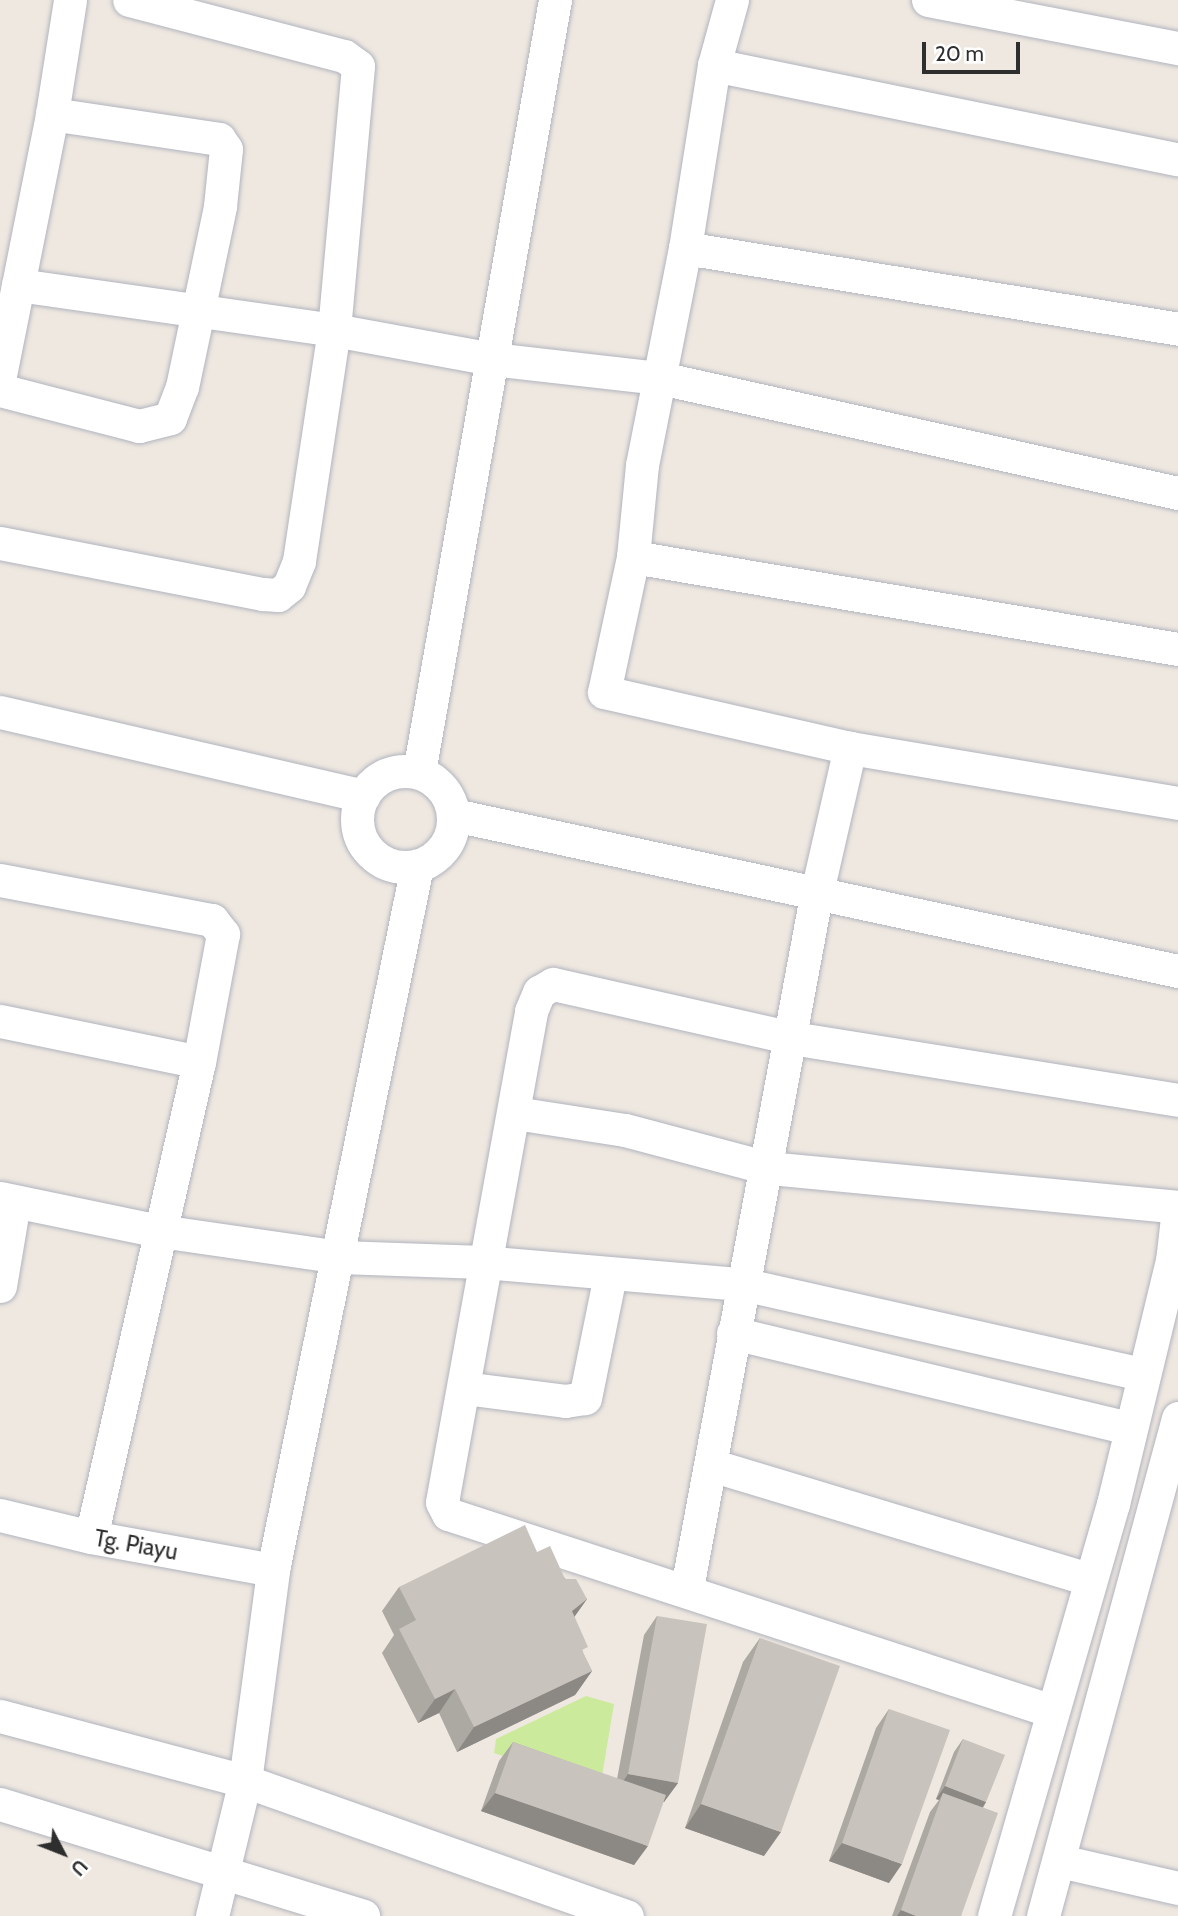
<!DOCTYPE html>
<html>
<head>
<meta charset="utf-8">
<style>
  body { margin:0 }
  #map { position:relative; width:1178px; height:1916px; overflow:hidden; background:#efe8e1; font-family:Cabin,sans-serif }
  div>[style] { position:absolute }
  .pitch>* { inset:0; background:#ccea9c }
  .roads { filter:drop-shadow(0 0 2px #b1b4be) drop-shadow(0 0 2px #b1b4be) }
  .street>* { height:33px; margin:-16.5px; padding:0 16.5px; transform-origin:16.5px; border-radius:16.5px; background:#fff }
  .street>.ring { margin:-16.5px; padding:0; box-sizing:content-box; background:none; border:33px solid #fff; border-radius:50% }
  .wall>* { inset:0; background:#aca8a2 }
  .shaded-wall>* { inset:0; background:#8c8884 }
  .building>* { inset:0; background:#c8c3bc }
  span { translate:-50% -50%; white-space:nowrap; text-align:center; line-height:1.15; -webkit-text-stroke:5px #fff; paint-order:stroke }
  .street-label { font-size:23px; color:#2e2e2e }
  .north { position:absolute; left:28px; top:1818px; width:70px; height:70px; -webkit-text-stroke:5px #fff; paint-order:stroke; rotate:132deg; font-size:19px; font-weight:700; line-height:28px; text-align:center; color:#2e2e2e }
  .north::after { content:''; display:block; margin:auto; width:24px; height:32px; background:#2e2e2e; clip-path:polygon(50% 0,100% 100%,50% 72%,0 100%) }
  .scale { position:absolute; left:922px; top:42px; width:98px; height:32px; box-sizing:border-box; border:4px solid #2e2e2e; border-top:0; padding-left:9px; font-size:21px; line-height:24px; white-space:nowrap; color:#2e2e2e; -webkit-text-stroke:5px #fff; paint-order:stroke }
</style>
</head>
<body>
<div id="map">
  <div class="pitch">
    <div style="clip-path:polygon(586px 1696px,614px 1704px,600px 1788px,494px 1753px,496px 1739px)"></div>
  </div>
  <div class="roads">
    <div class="street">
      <div style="left:732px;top:0;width:67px;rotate:105.5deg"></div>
      <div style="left:714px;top:65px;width:185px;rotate:99deg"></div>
      <div style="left:685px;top:248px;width:221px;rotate:101.2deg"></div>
      <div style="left:642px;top:465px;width:92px;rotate:95.6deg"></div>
      <div style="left:633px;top:557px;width:138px;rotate:102.1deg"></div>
      <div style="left:604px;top:692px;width:252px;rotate:12.8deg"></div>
      <div style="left:850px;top:748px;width:333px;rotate:9.5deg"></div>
      <div style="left:928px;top:0;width:255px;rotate:10.9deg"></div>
      <div style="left:714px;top:65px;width:473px;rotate:11.5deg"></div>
      <div style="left:685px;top:248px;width:500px;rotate:9.3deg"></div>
      <div style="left:18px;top:285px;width:319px;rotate:8.1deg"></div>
      <div style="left:334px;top:330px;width:161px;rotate:10.4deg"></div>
      <div style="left:492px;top:359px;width:169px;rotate:6.5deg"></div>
      <div style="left:660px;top:378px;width:531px;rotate:12.52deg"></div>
      <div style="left:0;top:375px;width:266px;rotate:-78.7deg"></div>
      <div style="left:52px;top:114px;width:115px;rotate:-81deg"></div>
      <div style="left:0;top:390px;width:144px;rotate:14.5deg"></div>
      <div style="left:139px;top:426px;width:32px;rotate:-14deg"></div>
      <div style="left:170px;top:418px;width:33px;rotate:-69deg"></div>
      <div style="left:182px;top:387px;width:185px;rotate:-78.1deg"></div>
      <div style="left:220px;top:206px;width:57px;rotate:-84deg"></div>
      <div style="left:226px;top:149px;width:12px;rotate:-125deg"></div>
      <div style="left:219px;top:139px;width:169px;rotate:-171.5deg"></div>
      <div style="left:0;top:543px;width:268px;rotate:11deg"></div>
      <div style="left:263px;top:594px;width:15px;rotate:4deg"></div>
      <div style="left:278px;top:595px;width:14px;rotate:-39deg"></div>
      <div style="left:289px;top:586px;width:27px;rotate:-68deg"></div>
      <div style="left:299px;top:561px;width:234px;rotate:-81.4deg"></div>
      <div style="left:334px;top:330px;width:265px;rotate:-84.8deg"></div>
      <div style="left:358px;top:66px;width:17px;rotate:-144deg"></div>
      <div style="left:344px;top:56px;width:222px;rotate:-165.4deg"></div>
      <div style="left:633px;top:557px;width:553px;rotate:9.58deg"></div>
      <div style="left:0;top:712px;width:373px;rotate:13deg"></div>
      <div class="ring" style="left:357px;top:771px;width:63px;height:63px"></div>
      <div style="left:419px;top:772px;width:784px;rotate:-80.01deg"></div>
      <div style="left:454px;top:815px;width:741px;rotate:12.16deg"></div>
      <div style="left:0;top:880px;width:216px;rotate:10.7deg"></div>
      <div style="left:212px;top:920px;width:18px;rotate:52deg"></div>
      <div style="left:223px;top:934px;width:130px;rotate:100.6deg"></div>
      <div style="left:199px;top:1062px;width:487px;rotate:102.8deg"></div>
      <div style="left:0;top:1021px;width:203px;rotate:11.6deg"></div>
      <div style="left:515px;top:1113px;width:111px;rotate:8.8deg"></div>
      <div style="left:625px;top:1130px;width:148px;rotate:14.9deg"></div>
      <div style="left:768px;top:1168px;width:412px;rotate:5.4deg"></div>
      <div style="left:0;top:1198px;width:163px;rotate:11.7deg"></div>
      <div style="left:160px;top:1231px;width:182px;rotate:8.2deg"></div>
      <div style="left:340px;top:1257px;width:143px;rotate:2deg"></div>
      <div style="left:483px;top:1262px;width:260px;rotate:4.9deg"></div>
      <div style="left:742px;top:1284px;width:409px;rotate:12.7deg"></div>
      <div style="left:0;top:1286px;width:85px;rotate:-80.5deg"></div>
      <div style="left:733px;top:1333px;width:408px;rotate:13.5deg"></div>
      <div style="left:464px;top:1388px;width:102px;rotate:7.3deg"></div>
      <div style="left:565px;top:1401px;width:20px;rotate:-9deg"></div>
      <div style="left:585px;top:1398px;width:126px;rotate:-78.5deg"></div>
      <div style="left:711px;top:1465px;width:395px;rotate:16.8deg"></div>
      <div style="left:0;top:1515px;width:94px;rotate:13.6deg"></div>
      <div style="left:91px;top:1537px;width:185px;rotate:10.3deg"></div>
      <div style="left:687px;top:1588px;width:704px;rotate:-79.44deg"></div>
      <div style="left:816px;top:896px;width:152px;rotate:-77.1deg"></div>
      <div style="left:1052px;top:1711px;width:635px;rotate:-161.94deg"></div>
      <div style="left:448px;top:1514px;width:13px;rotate:-117deg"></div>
      <div style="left:442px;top:1502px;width:499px;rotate:-79.7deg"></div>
      <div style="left:531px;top:1011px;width:21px;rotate:-67deg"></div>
      <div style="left:539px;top:992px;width:16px;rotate:-30deg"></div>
      <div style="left:553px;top:984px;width:245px;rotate:12.7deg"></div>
      <div style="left:792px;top:1038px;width:391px;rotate:9.1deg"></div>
      <div style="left:0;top:1716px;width:253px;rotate:14.9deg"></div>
      <div style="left:245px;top:1781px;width:405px;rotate:19.5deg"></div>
      <div style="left:0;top:1804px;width:380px;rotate:17.1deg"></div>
      <div style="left:1060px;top:1861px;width:121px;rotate:12.9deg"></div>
      <div style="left:212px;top:1916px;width:139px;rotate:-76.3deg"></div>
      <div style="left:245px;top:1781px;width:213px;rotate:-82.4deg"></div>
      <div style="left:273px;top:1570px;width:719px;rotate:-78.44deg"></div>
      <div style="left:994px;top:1916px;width:429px;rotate:-73.9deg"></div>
      <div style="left:1113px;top:1504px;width:250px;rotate:-76.4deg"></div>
      <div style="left:1172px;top:1261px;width:52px;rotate:-83.4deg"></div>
      <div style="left:1043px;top:1916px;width:516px;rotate:-74.83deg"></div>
    </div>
  </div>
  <div class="wall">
    <div style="clip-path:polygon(537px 1552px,587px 1599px,574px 1617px,583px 1653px,592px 1671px,575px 1695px,457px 1752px,439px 1713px,418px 1723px,382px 1653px,394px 1635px,382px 1611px,399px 1587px)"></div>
    <div style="clip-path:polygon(657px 1616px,678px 1783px,664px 1802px,663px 1802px,634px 1865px,481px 1811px,499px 1761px,513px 1742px,617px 1779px,644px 1635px)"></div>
    <div style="clip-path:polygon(760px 1638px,764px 1856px,685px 1828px,743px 1662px)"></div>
    <div style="clip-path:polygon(889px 1709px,889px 1883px,829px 1861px,876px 1728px)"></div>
    <div style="clip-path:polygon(963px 1739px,986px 1802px,983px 1808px,961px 1916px,892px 1916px,930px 1812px,939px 1800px,936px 1799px,954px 1752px)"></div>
  </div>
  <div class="shaded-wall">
    <div style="clip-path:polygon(587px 1599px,570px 1623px,572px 1611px)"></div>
    <div style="clip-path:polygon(592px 1671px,575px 1695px,457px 1752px,474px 1727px)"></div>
    <div style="clip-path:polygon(455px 1689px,439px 1713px,418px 1723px,435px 1699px)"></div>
    <div style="clip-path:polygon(628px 1774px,678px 1783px,664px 1802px,615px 1793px)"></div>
    <div style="clip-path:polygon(945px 1786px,986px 1802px,977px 1815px,943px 1793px,939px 1800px,936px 1799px)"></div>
    <div style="clip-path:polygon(495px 1793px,648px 1846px,634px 1865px,481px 1811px)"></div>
    <div style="clip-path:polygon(701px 1804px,781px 1832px,764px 1856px,685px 1828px)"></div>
    <div style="clip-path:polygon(842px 1843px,902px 1864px,889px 1883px,829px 1861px)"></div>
    <div style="clip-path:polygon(901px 1910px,916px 1916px,897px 1916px)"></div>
  </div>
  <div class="building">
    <div style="clip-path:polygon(525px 1525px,537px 1552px,550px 1546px,565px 1579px,576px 1579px,587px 1599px,572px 1611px,588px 1647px,582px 1650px,592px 1671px,474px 1727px,455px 1689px,435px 1699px,399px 1629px,416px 1620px,399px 1587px)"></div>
    <div style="clip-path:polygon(657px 1616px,707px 1624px,678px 1783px,628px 1774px)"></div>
    <div style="clip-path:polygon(760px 1638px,840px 1666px,781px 1832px,701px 1804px)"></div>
    <div style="clip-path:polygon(889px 1709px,950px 1730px,902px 1864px,842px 1843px)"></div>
    <div style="clip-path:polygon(963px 1739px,1005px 1755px,986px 1802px,945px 1786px)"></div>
    <div style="clip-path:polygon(513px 1742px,666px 1795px,648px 1846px,495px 1793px)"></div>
    <div style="clip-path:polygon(943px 1793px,998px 1813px,961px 1916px,916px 1916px,901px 1910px)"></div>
  </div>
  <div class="street-label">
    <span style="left:136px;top:1545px;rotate:10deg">Tg. Piayu</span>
  </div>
  <div class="north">U</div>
  <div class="scale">20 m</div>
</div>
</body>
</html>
